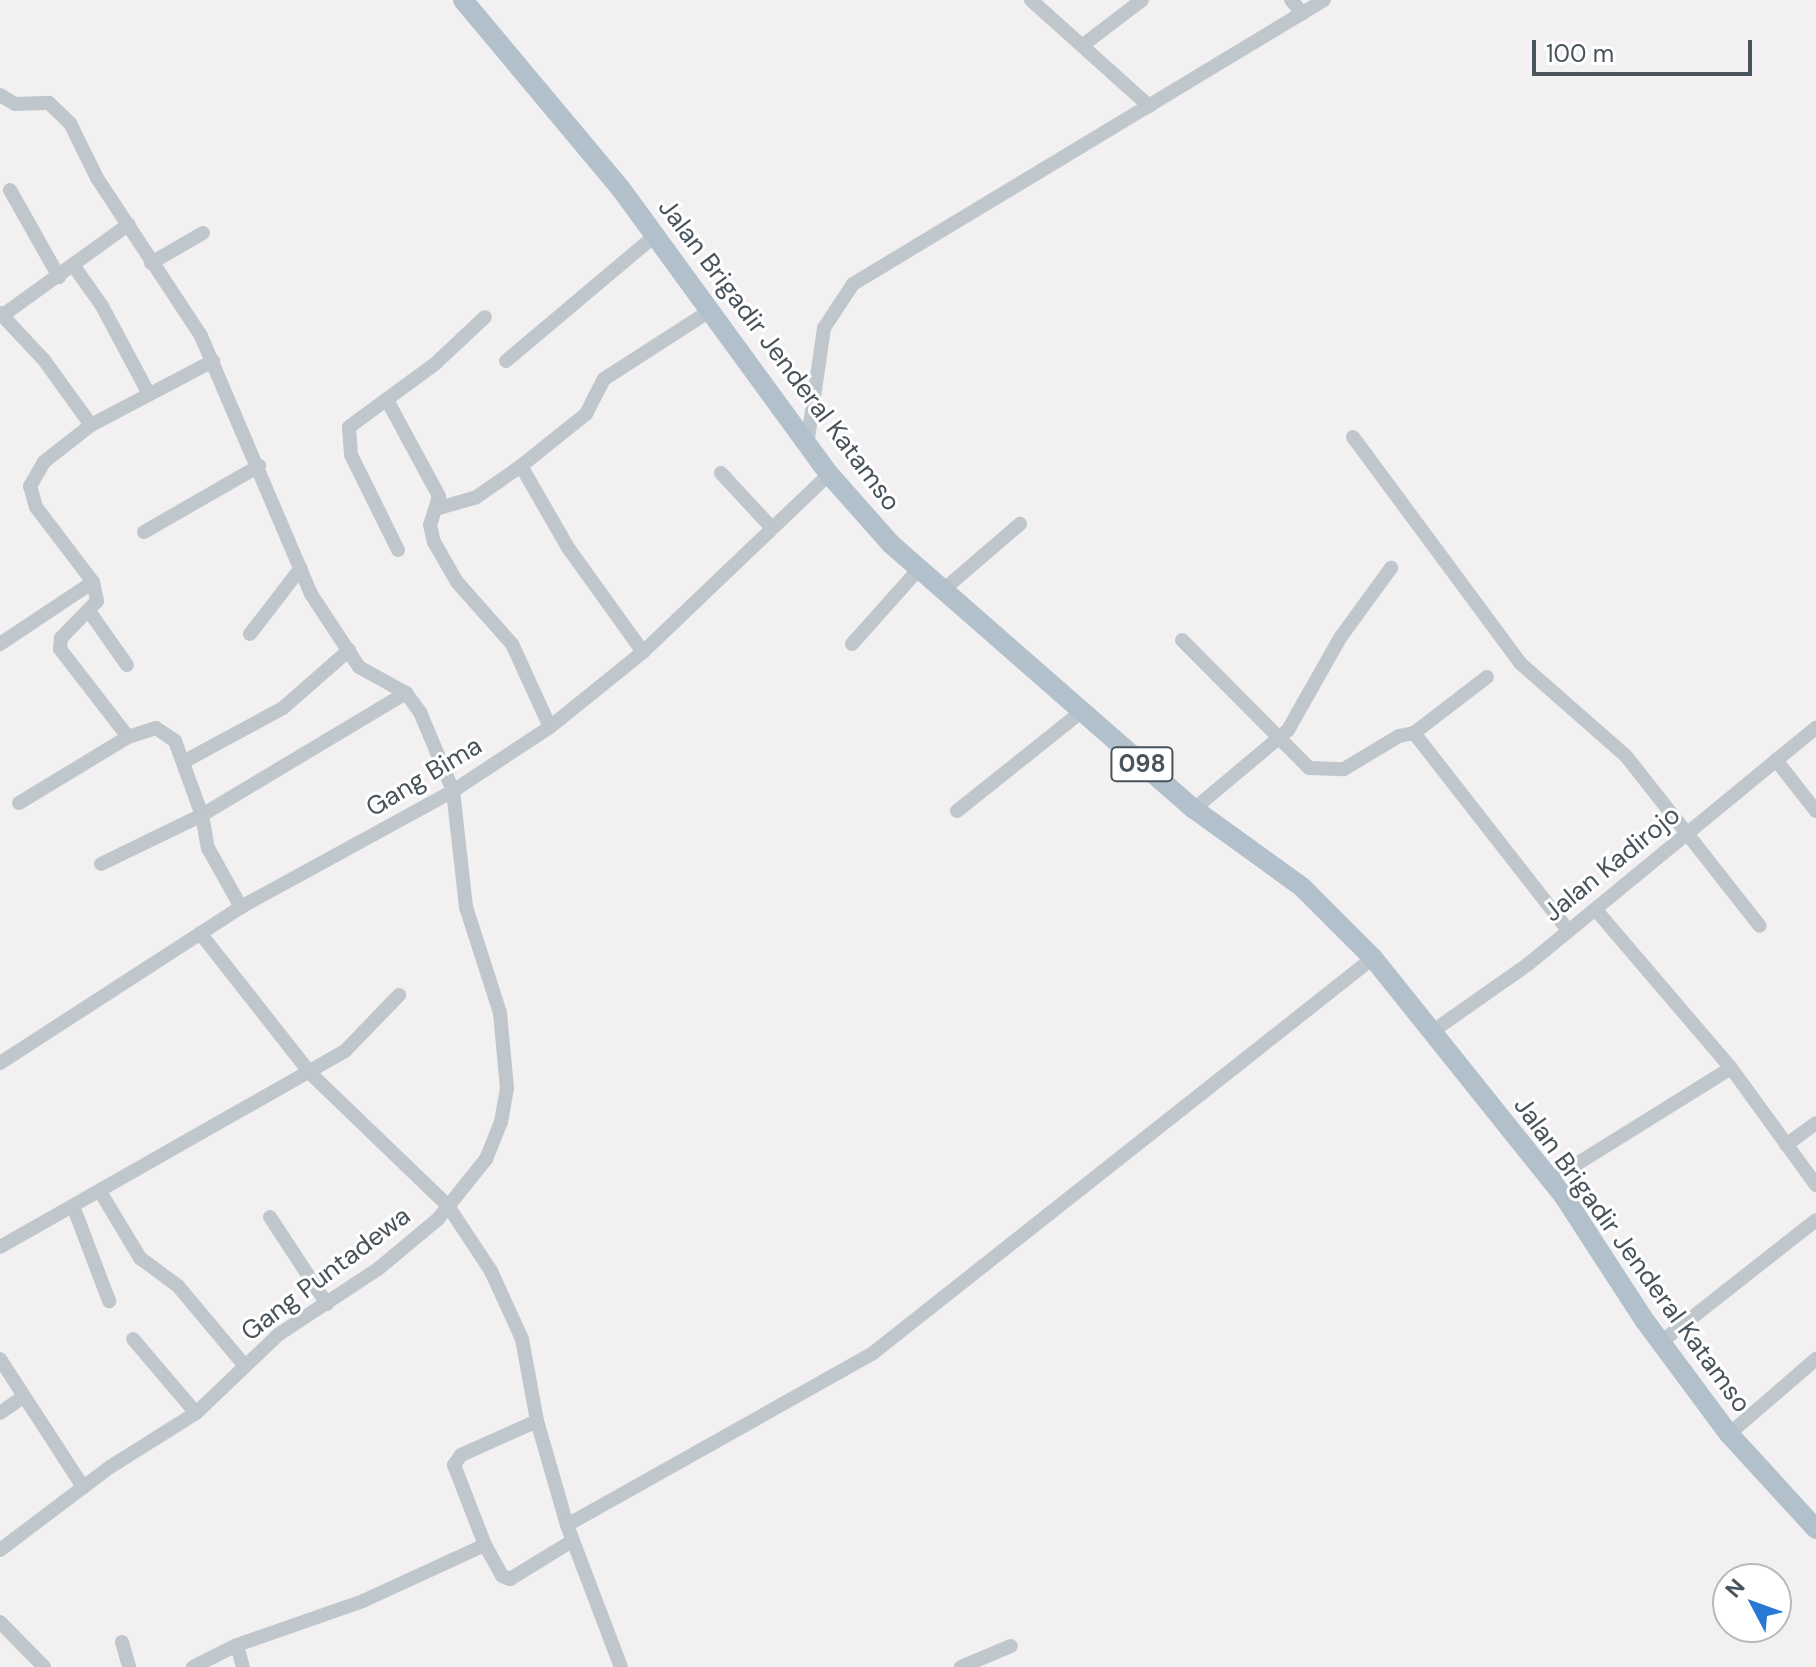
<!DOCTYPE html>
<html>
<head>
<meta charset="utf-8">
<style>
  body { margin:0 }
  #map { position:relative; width:1816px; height:1667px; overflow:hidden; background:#f2f0f0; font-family:"DM Sans",sans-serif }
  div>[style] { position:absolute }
  .minor>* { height:14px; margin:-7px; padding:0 7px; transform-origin:7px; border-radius:7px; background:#bfc7cd }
  .primary>* { height:20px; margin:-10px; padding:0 10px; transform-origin:10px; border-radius:10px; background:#b2c0cc }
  span { translate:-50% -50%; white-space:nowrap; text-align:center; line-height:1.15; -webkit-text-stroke:6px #fff; paint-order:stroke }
  .shield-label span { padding:2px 6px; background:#fff; border:2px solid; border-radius:6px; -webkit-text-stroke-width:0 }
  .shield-label { font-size:24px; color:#49535b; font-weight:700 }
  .street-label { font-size:26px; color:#49535b }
  .north { position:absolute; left:1712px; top:1563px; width:80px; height:80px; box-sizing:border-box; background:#fff; border:2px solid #b6babd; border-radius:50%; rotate:311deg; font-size:22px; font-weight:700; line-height:32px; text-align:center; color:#49535b }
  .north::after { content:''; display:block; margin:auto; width:28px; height:36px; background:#2879d3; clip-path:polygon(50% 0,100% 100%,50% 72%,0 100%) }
  .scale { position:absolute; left:1532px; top:40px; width:220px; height:36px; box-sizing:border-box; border:4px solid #49535b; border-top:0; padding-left:10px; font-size:24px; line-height:28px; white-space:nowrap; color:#49535b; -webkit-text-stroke:6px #fff; paint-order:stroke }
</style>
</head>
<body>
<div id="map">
  <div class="minor">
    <div style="left:1031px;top:0;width:159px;rotate:41.9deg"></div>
    <div style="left:1291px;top:0;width:18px;rotate:49deg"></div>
    <div style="left:1083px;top:45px;width:74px;rotate:-37.3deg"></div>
    <div style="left:0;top:95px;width:17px;rotate:31deg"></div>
    <div style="left:15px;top:104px;width:34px;rotate:-2deg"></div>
    <div style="left:49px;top:103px;width:29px;rotate:44deg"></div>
    <div style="left:70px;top:123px;width:61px;rotate:63.9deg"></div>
    <div style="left:97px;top:178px;width:189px;rotate:56.6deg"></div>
    <div style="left:201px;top:336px;width:280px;rotate:66.9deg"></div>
    <div style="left:311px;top:594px;width:87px;rotate:56.7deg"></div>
    <div style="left:359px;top:667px;width:54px;rotate:29deg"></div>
    <div style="left:406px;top:693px;width:24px;rotate:54deg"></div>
    <div style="left:420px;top:712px;width:86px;rotate:67.3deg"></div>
    <div style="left:453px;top:791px;width:117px;rotate:83.6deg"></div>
    <div style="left:466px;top:907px;width:111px;rotate:72.2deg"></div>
    <div style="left:500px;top:1013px;width:75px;rotate:84.7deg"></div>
    <div style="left:507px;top:1088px;width:35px;rotate:100deg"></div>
    <div style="left:501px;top:1122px;width:40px;rotate:112deg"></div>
    <div style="left:486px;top:1159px;width:77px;rotate:128.7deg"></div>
    <div style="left:438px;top:1219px;width:78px;rotate:140.2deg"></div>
    <div style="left:378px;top:1269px;width:118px;rotate:146.7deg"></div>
    <div style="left:279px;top:1334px;width:115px;rotate:136.4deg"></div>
    <div style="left:196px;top:1413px;width:102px;rotate:147.9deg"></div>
    <div style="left:110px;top:1467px;width:138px;rotate:143deg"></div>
    <div style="left:10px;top:190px;width:100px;rotate:60.6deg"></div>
    <div style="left:151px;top:263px;width:60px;rotate:-30deg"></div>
    <div style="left:73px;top:265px;width:50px;rotate:54.7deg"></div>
    <div style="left:102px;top:306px;width:100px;rotate:61.9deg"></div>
    <div style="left:0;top:313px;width:64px;rotate:46.9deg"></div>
    <div style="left:44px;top:360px;width:80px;rotate:54.1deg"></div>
    <div style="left:91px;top:425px;width:60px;rotate:141.8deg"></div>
    <div style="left:44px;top:462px;width:28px;rotate:120deg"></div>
    <div style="left:30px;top:486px;width:22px;rotate:74deg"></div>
    <div style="left:36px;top:507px;width:94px;rotate:52.8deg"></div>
    <div style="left:93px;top:582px;width:112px;rotate:146.3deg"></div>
    <div style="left:3px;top:315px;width:155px;rotate:-35.8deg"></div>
    <div style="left:506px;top:361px;width:192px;rotate:-40.1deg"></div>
    <div style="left:387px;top:400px;width:109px;rotate:61.6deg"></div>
    <div style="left:439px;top:496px;width:30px;rotate:107deg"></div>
    <div style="left:430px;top:525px;width:17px;rotate:77deg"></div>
    <div style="left:434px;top:542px;width:46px;rotate:60.1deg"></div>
    <div style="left:457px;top:582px;width:83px;rotate:48.4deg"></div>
    <div style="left:512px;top:644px;width:91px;rotate:65.4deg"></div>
    <div style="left:91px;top:425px;width:138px;rotate:-27.7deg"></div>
    <div style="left:1353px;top:437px;width:281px;rotate:53.5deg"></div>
    <div style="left:1520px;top:663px;width:141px;rotate:41.3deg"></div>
    <div style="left:1626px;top:756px;width:216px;rotate:51.8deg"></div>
    <div style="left:807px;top:445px;width:118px;rotate:-81.7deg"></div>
    <div style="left:824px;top:328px;width:53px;rotate:-56.6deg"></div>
    <div style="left:853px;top:284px;width:550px;rotate:-31.09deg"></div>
    <div style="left:521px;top:466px;width:96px;rotate:60deg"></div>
    <div style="left:569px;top:549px;width:127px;rotate:54.3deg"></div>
    <div style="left:721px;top:473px;width:74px;rotate:47.2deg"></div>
    <div style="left:439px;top:508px;width:37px;rotate:-16deg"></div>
    <div style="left:475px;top:498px;width:56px;rotate:-34.8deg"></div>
    <div style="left:521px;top:466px;width:83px;rotate:-38.7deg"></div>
    <div style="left:586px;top:414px;width:39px;rotate:-63deg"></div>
    <div style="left:604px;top:379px;width:124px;rotate:-32.8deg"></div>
    <div style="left:144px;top:532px;width:133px;rotate:-29.9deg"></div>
    <div style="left:398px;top:550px;width:106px;rotate:-116.3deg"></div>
    <div style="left:351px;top:455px;width:28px;rotate:-94deg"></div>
    <div style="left:349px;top:427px;width:108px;rotate:-36.3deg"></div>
    <div style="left:436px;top:363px;width:67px;rotate:-43.2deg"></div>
    <div style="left:93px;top:582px;width:19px;rotate:78deg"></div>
    <div style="left:97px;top:601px;width:52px;rotate:134.2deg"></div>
    <div style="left:61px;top:638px;width:11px;rotate:95deg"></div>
    <div style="left:60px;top:649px;width:111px;rotate:52.3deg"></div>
    <div style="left:942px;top:591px;width:103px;rotate:-40.7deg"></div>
    <div style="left:89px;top:611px;width:66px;rotate:54.9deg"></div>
    <div style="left:250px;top:634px;width:83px;rotate:-52.3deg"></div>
    <div style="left:1182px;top:640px;width:180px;rotate:45.2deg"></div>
    <div style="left:1309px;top:768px;width:35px;rotate:2deg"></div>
    <div style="left:1344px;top:769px;width:64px;rotate:-31deg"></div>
    <div style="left:1399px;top:736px;width:15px;rotate:-11deg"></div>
    <div style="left:1414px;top:733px;width:250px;rotate:52deg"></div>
    <div style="left:852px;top:644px;width:99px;rotate:-48.3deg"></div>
    <div style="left:1414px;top:733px;width:92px;rotate:-37.5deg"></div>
    <div style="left:1776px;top:760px;width:65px;rotate:51.9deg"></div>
    <div style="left:185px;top:761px;width:111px;rotate:-28.4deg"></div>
    <div style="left:283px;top:708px;width:88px;rotate:-41.3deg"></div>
    <div style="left:19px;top:803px;width:127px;rotate:-31.2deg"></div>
    <div style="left:128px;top:737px;width:29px;rotate:-18deg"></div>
    <div style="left:156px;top:728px;width:23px;rotate:34deg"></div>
    <div style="left:175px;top:741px;width:79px;rotate:70deg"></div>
    <div style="left:202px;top:815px;width:238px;rotate:-30.9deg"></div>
    <div style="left:1194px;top:809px;width:123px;rotate:-40deg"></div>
    <div style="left:1288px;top:730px;width:106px;rotate:-60.5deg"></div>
    <div style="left:1340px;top:638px;width:87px;rotate:-53.9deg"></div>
    <div style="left:957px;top:811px;width:159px;rotate:-38.6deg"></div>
    <div style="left:101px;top:864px;width:112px;rotate:-25.9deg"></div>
    <div style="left:202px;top:815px;width:34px;rotate:80deg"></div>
    <div style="left:208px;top:848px;width:68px;rotate:60.8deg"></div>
    <div style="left:1596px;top:910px;width:208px;rotate:49.5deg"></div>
    <div style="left:200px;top:933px;width:178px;rotate:51.8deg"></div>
    <div style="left:310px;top:1073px;width:192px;rotate:43.9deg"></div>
    <div style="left:448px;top:1206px;width:78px;rotate:56.5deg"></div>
    <div style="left:491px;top:1271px;width:75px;rotate:65.5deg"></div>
    <div style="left:522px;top:1339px;width:83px;rotate:79.6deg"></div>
    <div style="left:537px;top:1421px;width:108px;rotate:73.9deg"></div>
    <div style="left:567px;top:1525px;width:152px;rotate:69.2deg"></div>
    <div style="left:1433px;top:1031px;width:115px;rotate:-35.1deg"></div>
    <div style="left:1527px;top:965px;width:374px;rotate:-39.4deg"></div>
    <div style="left:0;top:1063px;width:287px;rotate:-32.9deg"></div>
    <div style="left:241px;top:907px;width:242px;rotate:-28.7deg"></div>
    <div style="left:453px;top:791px;width:116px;rotate:-33.4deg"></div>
    <div style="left:550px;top:727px;width:119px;rotate:-38.9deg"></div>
    <div style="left:643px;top:652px;width:257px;rotate:-43.7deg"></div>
    <div style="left:1786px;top:1145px;width:37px;rotate:-36deg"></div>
    <div style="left:1551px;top:1180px;width:212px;rotate:-31.9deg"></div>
    <div style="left:1731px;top:1068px;width:145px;rotate:54deg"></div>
    <div style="left:101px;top:1193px;width:76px;rotate:59deg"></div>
    <div style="left:140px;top:1258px;width:47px;rotate:36.4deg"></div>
    <div style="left:178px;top:1286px;width:104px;rotate:50.1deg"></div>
    <div style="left:73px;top:1206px;width:102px;rotate:69.2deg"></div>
    <div style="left:270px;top:1217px;width:104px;rotate:56.8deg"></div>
    <div style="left:0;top:1247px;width:397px;rotate:-29.6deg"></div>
    <div style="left:345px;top:1051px;width:78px;rotate:-46deg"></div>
    <div style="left:133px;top:1339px;width:97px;rotate:49.6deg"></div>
    <div style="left:1661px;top:1342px;width:197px;rotate:-38.2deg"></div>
    <div style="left:0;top:1359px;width:153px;rotate:57deg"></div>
    <div style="left:0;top:1413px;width:28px;rotate:-35deg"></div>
    <div style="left:1729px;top:1434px;width:115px;rotate:-40.8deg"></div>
    <div style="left:567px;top:1525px;width:351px;rotate:-29.3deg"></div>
    <div style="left:873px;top:1353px;width:637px;rotate:-38.31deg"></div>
    <div style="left:485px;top:1545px;width:86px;rotate:-111.2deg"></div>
    <div style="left:454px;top:1465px;width:12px;rotate:-55deg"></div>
    <div style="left:461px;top:1455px;width:83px;rotate:-24.1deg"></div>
    <div style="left:0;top:1622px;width:63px;rotate:45.6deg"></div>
    <div style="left:122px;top:1642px;width:26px;rotate:74deg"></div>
    <div style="left:237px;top:1645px;width:23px;rotate:75deg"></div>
    <div style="left:193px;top:1667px;width:49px;rotate:-26.6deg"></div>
    <div style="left:237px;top:1645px;width:133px;rotate:-19.2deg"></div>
    <div style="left:363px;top:1601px;width:134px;rotate:-24.7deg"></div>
    <div style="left:485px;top:1545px;width:35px;rotate:61deg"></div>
    <div style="left:502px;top:1576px;width:9px;rotate:21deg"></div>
    <div style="left:510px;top:1579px;width:73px;rotate:-31.5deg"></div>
    <div style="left:961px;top:1667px;width:54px;rotate:-22.8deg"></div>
  </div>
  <div class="primary">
    <div style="left:463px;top:0;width:246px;rotate:50.1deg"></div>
    <div style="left:621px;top:189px;width:353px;rotate:53.9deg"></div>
    <div style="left:829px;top:474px;width:94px;rotate:48.5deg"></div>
    <div style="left:891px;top:544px;width:403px;rotate:41.2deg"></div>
    <div style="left:1194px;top:809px;width:133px;rotate:35.8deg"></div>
    <div style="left:1302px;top:887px;width:100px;rotate:45deg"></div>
    <div style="left:1373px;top:958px;width:307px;rotate:51.3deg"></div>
    <div style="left:1565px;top:1198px;width:147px;rotate:57deg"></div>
    <div style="left:1645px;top:1321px;width:141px;rotate:53.4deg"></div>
    <div style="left:1729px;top:1434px;width:129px;rotate:47.5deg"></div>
  </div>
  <div class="shield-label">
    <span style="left:1142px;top:764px">098</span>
  </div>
  <div class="street-label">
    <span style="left:779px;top:355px;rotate:53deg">Jalan Brigadir Jenderal Katamso</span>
    <span style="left:424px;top:777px;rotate:-31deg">Gang Bima</span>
    <span style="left:1612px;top:864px;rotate:-39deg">Jalan Kadirojo</span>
    <span style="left:1632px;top:1255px;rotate:54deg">Jalan Brigadir Jenderal Katamso</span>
    <span style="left:326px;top:1274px;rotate:-37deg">Gang Puntadewa</span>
  </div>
  <div class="north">N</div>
  <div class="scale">100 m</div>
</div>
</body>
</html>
